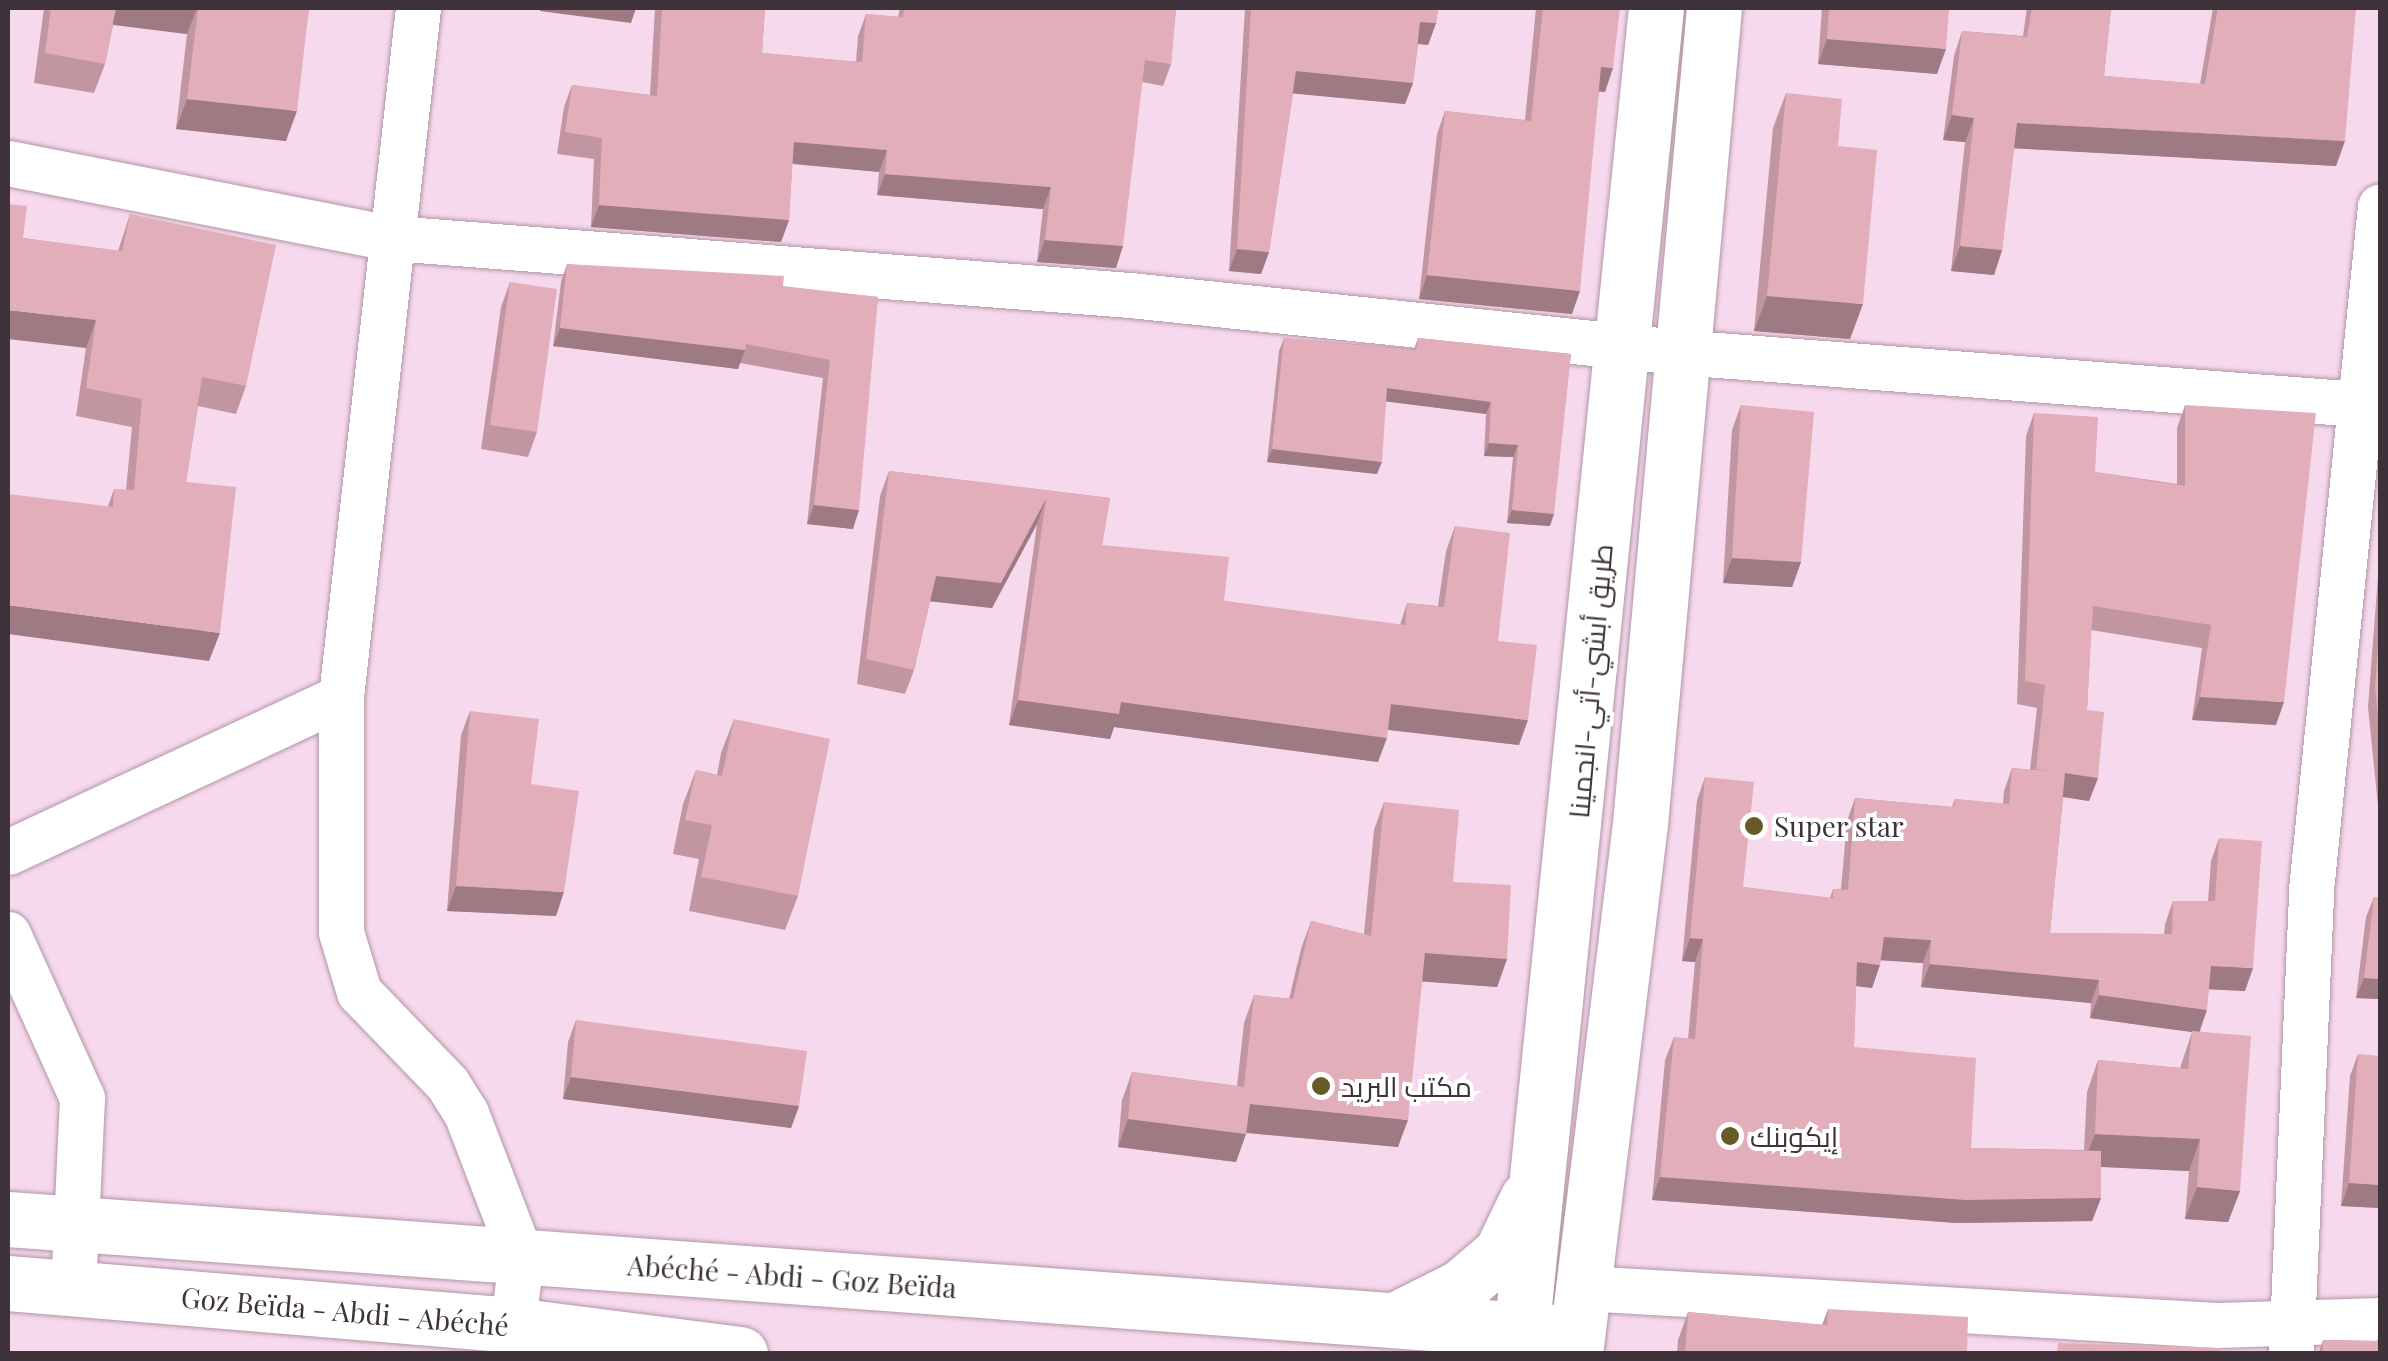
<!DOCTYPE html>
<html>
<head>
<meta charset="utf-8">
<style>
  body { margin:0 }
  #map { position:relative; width:2388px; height:1361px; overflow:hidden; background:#f6d9ec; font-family:"Playfair Display",Cairo,serif }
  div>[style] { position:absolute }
  .roads { filter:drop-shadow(0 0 2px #b196a7) drop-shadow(0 0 2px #b196a7) }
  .street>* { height:45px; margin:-22.5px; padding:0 22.5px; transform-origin:22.5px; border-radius:22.5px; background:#fff }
  .secondary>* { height:55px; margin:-27.5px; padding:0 27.5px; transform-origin:27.5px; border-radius:27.5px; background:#fff }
  .highway>* { height:55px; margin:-27.5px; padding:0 27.5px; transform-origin:27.5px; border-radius:27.5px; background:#fff }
  .wall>* { inset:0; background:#c296a0 }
  .shaded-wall>* { inset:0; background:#9e7a82 }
  .building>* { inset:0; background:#e1aeba }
  .dots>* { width:28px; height:28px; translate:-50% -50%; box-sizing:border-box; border:5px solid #fff; border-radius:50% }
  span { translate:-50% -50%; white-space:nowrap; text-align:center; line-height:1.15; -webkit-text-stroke:8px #fff; paint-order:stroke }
  .street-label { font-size:28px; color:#3e333a }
  .poi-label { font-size:28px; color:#3e333a }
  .left { translate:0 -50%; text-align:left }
  .frame { position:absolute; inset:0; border:10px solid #3e333a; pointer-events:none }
</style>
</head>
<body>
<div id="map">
  <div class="roads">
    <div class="street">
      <div style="left:418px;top:8px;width:693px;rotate:96.38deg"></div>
      <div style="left:341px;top:697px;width:235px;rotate:90deg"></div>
      <div style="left:341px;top:932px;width:63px;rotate:73.3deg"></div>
      <div style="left:359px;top:992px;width:127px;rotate:46deg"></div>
      <div style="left:447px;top:1083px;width:36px;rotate:58deg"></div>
      <div style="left:466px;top:1113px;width:153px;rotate:69deg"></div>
      <div style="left:521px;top:1256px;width:69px;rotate:96.6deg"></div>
      <div style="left:8px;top:163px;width:391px;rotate:11.1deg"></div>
      <div style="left:392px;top:238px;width:740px;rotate:4.42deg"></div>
      <div style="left:1130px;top:295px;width:552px;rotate:5.93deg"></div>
      <div style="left:1679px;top:352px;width:681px;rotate:4.38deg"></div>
      <div style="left:8px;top:852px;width:367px;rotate:-25deg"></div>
      <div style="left:8px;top:934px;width:180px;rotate:65.7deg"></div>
      <div style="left:82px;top:1098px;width:190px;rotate:92.7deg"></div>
      <div style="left:1584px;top:1288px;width:634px;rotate:3.35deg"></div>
      <div style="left:2217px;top:1325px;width:163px;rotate:-1.8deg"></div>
      <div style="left:2291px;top:1354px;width:474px;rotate:-87.5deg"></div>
      <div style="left:2312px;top:880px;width:677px;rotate:-84.24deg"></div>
    </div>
    <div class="secondary">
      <div style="left:8px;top:1219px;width:1565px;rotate:4.18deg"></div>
      <div style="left:8px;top:1283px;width:507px;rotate:4.75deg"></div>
      <div style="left:513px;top:1325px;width:229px;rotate:7.3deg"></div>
    </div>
    <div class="highway">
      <div style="left:1397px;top:1319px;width:72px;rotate:-26.6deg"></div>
      <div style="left:1461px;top:1287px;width:52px;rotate:-40.4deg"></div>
      <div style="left:1501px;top:1253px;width:60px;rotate:-64.3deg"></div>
      <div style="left:1519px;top:1354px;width:1353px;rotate:-84.19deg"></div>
      <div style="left:1575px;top:1354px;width:534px;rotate:-83.01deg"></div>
      <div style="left:1640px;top:824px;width:819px;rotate:-84.82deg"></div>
    </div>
  </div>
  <div class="wall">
    <div style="clip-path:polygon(44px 8px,309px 8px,286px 141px,176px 129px,187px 34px,113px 25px,105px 64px,94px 93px,34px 83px)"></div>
    <div style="clip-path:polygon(655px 8px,765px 8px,762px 53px,856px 62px,858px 36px,866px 14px,898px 17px,900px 8px,1176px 8px,1171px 64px,1163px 86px,1142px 82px,1116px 268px,1037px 262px,1043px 209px,877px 195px,879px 172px,792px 164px,789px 220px,781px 242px,591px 227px,594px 159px,557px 154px,564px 107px,572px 85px,650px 95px)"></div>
    <div style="clip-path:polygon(1245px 8px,1438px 8px,1436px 23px,1428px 45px,1418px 44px,1413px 83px,1405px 104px,1293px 93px,1269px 252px,1261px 274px,1229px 271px)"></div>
    <div style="clip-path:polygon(1536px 8px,1620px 8px,1605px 92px,1599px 91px,1572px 314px,1419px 299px,1437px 134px,1445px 111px,1525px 120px)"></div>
    <div style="clip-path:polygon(1822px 8px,1949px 8px,1937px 74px,1818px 64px)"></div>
    <div style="clip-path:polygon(2027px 8px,2111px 8px,2104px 76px,2200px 84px,2213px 8px,2356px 8px,2336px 166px,2014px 148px,2002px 250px,1994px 275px,1951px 271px,1965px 142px,1943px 140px,1954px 56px,1962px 31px,2023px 36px)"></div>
    <div style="clip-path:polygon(1786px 93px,1838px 146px,1850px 339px,1754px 331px,1773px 128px)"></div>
    <div style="clip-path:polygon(130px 214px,246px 386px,236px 414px,198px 406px,186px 482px,209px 661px,108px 506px,114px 489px,126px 490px,132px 427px,76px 416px,86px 348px,23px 238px,118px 251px)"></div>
    <div style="clip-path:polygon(567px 264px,878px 297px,853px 529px,807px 524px,823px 378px,740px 363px,738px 369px,553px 346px,561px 282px)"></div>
    <div style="clip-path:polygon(510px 282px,537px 432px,528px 457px,481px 449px,501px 307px)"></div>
    <div style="clip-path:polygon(1284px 338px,1414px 349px,1418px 338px,1571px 354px,1550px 526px,1507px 523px,1513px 457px,1484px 456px,1486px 414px,1386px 401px,1377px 474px,1267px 462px,1279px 351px)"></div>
    <div style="clip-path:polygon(1741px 405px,1801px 562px,1792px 587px,1723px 583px,1732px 430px)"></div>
    <div style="clip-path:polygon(evenodd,2185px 405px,2276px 725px,2192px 720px,2202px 648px,2091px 630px,2087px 710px,2098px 778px,2089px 801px,2063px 797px,2050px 933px,2164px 934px,2165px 924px,2173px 901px,2208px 901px,2211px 861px,2219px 838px,2245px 991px,2209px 989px,2200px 1031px,2240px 1191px,2228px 1222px,2185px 1219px,2189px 1171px,2101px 1167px,2101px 1198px,2092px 1221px,1957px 1223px,1652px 1200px,1665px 1060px,1674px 1037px,1688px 1039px,1695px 962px,1682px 961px,1697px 800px,1705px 777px,1743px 887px,1830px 898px,1833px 889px,1841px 889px,1847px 821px,1855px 798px,1952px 807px,1955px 799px,2003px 804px,2004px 791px,2012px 768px,2030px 770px,2037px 708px,2017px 704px,2026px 436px,2034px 413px,2095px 472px,2177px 484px,2177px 428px,2185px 405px,1881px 960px,1923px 963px,1921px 987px,2091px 1003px,2090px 1018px,2192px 1032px,2180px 1068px,2098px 1060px,2087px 1092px,2084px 1150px,1971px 1148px,1854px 1047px,1856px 986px,1872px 988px,1881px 960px)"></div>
    <div style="clip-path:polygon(889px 471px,1110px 498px,1102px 545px,1224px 601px,1400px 625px,1407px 603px,1438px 606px,1446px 551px,1455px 526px,1498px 641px,1519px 745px,1388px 730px,1378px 762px,1114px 727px,1110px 739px,1009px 725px,1037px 524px,992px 608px,930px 601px,914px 670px,905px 694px,857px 684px,880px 496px)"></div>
    <div style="clip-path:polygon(2380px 550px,2380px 816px,2379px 816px,2368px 707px)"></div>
    <div style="clip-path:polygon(470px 711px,531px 784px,556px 916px,447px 911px,461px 735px)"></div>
    <div style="clip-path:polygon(734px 719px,798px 896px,785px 930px,689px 911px,699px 859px,673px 854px,683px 804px,696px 770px,717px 775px,721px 753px)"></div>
    <div style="clip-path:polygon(1384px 802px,1453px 882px,1507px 959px,1497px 987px,1422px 981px,1398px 1147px,1246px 1133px,1236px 1162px,1118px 1147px,1122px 1100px,1132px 1072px,1237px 1086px,1244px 1023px,1254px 995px,1289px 999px,1301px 949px,1311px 921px,1364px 934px,1374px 830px)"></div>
    <div style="clip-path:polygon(2374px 897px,2380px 999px,2356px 998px,2366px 917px)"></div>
    <div style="clip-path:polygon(576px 1020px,799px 1106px,791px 1128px,563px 1099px,568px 1042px)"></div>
    <div style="clip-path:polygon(2358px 1054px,2380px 1208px,2341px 1206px,2350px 1076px)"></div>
    <div style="clip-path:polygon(1828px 1309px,1967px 1354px,1677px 1354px,1678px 1340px,1688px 1312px,1822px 1325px)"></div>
    <div style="clip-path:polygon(2380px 1332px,2380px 1354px,2318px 1354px,2323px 1340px,2377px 1341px)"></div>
  </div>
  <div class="shaded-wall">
    <div style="clip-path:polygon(114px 8px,197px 8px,187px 34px,108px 24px)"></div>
    <div style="clip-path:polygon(541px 8px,636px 8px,631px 23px,540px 11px)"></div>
    <div style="clip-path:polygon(1420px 22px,1436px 23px,1428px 45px,1412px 43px)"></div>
    <div style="clip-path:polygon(1827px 39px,1946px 49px,1937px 74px,1818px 64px)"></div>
    <div style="clip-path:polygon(1601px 67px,1613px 68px,1605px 92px,1593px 91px)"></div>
    <div style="clip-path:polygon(1296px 71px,1413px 83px,1405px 104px,1288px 93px)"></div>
    <div style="clip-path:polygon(187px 99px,297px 111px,286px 141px,176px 129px)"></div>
    <div style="clip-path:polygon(1952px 115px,1974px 118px,1965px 142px,1943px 140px)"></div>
    <div style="clip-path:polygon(2017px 123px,2345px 141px,2336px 166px,2008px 148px)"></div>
    <div style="clip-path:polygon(794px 142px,887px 150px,879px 172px,786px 163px)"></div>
    <div style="clip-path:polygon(885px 174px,1051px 187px,1043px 209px,877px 195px)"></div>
    <div style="clip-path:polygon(599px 205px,789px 220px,781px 242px,591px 227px)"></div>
    <div style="clip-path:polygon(1045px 240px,1123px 246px,1116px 268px,1037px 262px)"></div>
    <div style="clip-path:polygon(1960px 246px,2002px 250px,1994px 275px,1951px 271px)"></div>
    <div style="clip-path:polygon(1237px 249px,1269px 252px,1261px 274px,1229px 271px)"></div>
    <div style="clip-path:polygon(1427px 275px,1580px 291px,1572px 314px,1419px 299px)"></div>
    <div style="clip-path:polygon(1767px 296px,1863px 304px,1850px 339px,1754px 331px)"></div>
    <div style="clip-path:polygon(8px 310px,96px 320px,86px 348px,8px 339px)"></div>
    <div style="clip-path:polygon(560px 328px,745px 350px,738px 369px,553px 346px)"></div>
    <div style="clip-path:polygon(1387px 388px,1491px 402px,1486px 414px,1382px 401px)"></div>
    <div style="clip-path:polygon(1489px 443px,1518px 445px,1513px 457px,1484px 456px)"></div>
    <div style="clip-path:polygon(1272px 449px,1382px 462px,1377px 474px,1267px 462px)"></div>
    <div style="clip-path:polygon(1046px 499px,1037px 524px,992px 608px,927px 601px,936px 576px)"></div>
    <div style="clip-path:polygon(814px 505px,859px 510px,853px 529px,807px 524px)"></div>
    <div style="clip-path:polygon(1512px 510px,1554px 514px,1550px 526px,1507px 523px)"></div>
    <div style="clip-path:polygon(1732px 558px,1801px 562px,1792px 587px,1723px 583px)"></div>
    <div style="clip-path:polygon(8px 605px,220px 633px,209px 661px,8px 634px)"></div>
    <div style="clip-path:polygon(2200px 697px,2284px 702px,2276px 725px,2192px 720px)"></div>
    <div style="clip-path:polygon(1018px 700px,1121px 702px,1387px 738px,1378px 762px,1114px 727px,1110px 739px,1009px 725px)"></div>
    <div style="clip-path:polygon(1391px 704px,1528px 720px,1519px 745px,1382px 729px)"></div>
    <div style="clip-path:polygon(2065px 773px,2098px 778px,2089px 801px,2057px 796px)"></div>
    <div style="clip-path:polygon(456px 886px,564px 892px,556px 916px,447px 911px)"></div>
    <div style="clip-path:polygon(1884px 937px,1931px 940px,1923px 963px,1876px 960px)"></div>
    <div style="clip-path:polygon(1690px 938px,1703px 939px,1695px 962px,1682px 961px)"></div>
    <div style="clip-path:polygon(1425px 953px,1507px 959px,1497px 987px,1415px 981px)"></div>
    <div style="clip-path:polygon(1857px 962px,1880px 965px,1872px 988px,1848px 985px)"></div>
    <div style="clip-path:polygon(1930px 964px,2099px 980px,2091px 1003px,1921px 987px)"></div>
    <div style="clip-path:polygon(2211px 966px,2253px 968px,2245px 991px,2202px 989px)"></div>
    <div style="clip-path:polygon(2364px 978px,2380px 979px,2380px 999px,2356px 998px)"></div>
    <div style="clip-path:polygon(2099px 995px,2207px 1010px,2199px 1033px,2090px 1018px)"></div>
    <div style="clip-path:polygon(571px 1077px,799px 1106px,791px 1128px,563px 1099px)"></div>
    <div style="clip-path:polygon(1250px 1104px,1408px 1120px,1398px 1147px,1239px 1132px)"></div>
    <div style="clip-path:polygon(1128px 1119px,1246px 1134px,1236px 1162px,1118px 1147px)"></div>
    <div style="clip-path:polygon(2095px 1134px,2200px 1139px,2189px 1171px,2083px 1166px)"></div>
    <div style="clip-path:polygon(1660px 1177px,2101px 1198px,2092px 1221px,1957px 1223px,1652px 1200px)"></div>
    <div style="clip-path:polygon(2349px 1183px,2380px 1185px,2380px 1208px,2341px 1206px)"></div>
    <div style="clip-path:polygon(2197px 1187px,2240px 1191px,2228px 1222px,2185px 1219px)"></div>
  </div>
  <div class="building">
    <div style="clip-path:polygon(51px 8px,116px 8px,105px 64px,45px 53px)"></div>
    <div style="clip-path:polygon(198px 8px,309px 8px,297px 111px,187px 99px)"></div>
    <div style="clip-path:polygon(662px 8px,765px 8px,762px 53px,862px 62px,866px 14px,903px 17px,904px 8px,1176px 8px,1171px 64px,1145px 60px,1123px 246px,1045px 240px,1051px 187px,885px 174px,887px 150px,794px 142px,789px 220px,599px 205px,602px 138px,565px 132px,572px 85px,657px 96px)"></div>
    <div style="clip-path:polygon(1251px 8px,1438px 8px,1436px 23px,1420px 22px,1413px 83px,1296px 71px,1269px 252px,1237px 249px)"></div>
    <div style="clip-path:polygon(1543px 8px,1620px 8px,1613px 68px,1601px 67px,1580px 291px,1427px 275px,1445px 111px,1531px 121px)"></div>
    <div style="clip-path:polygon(1829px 8px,1949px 8px,1946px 49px,1827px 39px)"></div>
    <div style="clip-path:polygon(2032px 8px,2111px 8px,2104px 76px,2205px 84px,2218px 8px,2356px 8px,2345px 141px,2017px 123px,2002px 250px,1960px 246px,1974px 118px,1952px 115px,1962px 31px,2027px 37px)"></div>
    <div style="clip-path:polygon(1786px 93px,1842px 99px,1838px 146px,1877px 150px,1863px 304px,1767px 296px)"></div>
    <div style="clip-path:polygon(8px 204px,27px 206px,23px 238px,122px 251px,130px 214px,276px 245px,246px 386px,202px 377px,186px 482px,236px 487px,220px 633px,8px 605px,8px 494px,113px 507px,114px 489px,134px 490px,142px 399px,86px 388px,96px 320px,8px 310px)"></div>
    <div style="clip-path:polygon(567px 264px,784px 276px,783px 286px,878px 297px,859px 510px,814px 505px,830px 360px,746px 344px,745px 350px,560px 328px)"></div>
    <div style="clip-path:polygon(510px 282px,557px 289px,537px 432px,490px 425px)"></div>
    <div style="clip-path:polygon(1284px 338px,1416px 350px,1418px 338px,1571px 354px,1554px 514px,1512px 510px,1518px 445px,1489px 443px,1491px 402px,1387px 388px,1382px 462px,1272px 449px)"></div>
    <div style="clip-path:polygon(1741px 405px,1814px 412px,1801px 562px,1732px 558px)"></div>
    <div style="clip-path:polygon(2185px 405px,2316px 413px,2284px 702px,2200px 697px,2211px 625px,2093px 606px,2087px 710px,2104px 712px,2098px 778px,2065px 773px,2050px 933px,2172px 934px,2173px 901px,2215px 901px,2219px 838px,2262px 841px,2253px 968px,2211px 966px,2207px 1010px,2099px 995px,2099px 980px,1930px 964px,1931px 940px,1884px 937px,1880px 965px,1857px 962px,1854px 1047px,1976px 1058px,1971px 1148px,2101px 1151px,2101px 1198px,1965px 1200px,1660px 1177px,1674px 1037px,1695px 1039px,1703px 939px,1690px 938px,1705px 777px,1754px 782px,1743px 887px,1833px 898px,1833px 889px,1848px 890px,1855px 798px,1954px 807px,1955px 799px,2009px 804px,2012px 768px,2048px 771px,2036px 769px,2045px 685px,2025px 681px,2034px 413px,2098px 417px,2095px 472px,2185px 486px)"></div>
    <div style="clip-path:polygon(889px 471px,1110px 498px,1102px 545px,1229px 557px,1224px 601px,1405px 625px,1407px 603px,1444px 607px,1455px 526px,1510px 533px,1498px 641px,1537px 645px,1528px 720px,1391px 704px,1387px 738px,1121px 702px,1119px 714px,1018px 700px,1046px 499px,1001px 583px,936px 576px,914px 670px,866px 659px)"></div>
    <div style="clip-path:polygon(2380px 622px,2380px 737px,2375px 687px)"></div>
    <div style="clip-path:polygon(470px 711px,539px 719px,531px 784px,579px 791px,564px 892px,456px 886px)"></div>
    <div style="clip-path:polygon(734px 719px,830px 739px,798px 896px,701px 877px,712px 825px,685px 820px,696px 770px,722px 776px)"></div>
    <div style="clip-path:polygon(1384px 802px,1459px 810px,1453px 882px,1511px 885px,1507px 959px,1425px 953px,1408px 1120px,1250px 1104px,1246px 1134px,1128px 1119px,1132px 1072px,1244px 1087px,1254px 995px,1293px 999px,1311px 921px,1371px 936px)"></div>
    <div style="clip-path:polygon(2374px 897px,2380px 897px,2380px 979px,2364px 978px)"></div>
    <div style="clip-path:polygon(576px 1020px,807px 1051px,799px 1106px,571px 1077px)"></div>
    <div style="clip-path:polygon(2192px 1031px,2251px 1036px,2240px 1191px,2197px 1187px,2200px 1139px,2095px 1134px,2098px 1060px,2188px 1069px)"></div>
    <div style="clip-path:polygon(2358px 1054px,2380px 1056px,2380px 1185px,2349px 1183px)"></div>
    <div style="clip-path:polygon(1828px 1309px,1968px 1317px,1967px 1354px,1685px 1354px,1688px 1312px,1827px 1325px)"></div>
    <div style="clip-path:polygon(2323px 1340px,2380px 1341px,2380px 1354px,2323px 1354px)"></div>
    <div style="clip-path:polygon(2058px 1343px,2220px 1348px,2220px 1354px,2057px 1354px)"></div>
  </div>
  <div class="dots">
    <div style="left:1754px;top:826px;background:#675a27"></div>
    <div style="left:1321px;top:1086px;background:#675a27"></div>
    <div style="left:1730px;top:1136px;background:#675a27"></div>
  </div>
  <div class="street-label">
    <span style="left:1590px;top:681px;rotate:-85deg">طريق أبشي-أتي-انجمينا</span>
    <span style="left:792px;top:1276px;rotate:4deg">Abéché - Abdi - Goz Beïda</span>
    <span style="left:345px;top:1311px;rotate:5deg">Goz Beïda - Abdi - Abéché</span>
  </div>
  <div class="poi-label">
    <span class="left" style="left:1774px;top:826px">Super star</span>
    <span class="left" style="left:1341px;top:1086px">مكتب البريد</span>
    <span class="left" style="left:1750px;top:1136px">إيكوبنك</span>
  </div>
  <div class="frame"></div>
</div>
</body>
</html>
